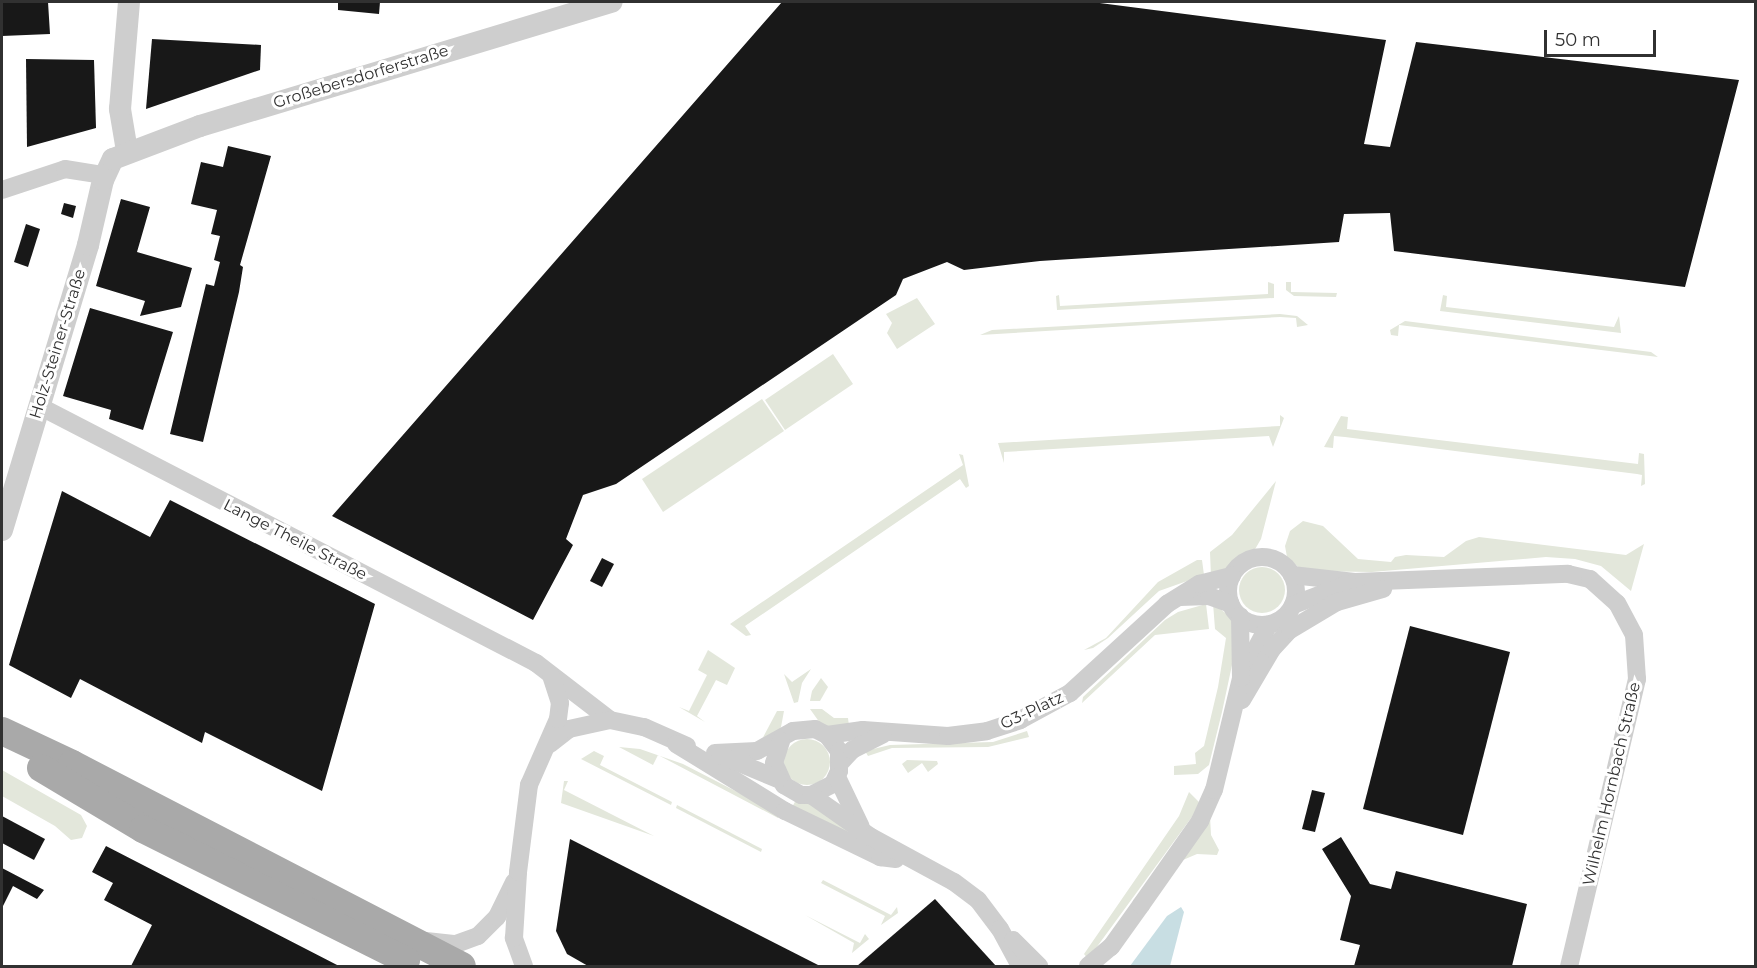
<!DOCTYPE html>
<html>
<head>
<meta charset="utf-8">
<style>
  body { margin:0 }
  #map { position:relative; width:1757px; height:968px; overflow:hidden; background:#fff; font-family:Montserrat,sans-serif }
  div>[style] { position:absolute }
  .green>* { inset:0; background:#e3e7db }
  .round { border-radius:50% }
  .water>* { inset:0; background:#c8dee3 }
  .building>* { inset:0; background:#181818 }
  .minor>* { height:18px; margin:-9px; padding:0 9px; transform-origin:9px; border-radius:9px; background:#cecece }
  .minor>.ring { margin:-9px; padding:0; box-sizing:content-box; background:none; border:18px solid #cecece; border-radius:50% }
  .tertiary>* { height:22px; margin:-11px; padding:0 11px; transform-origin:11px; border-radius:11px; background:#cecece }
  .primary>* { height:28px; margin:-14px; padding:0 14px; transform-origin:14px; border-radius:14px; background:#a9a9a9 }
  span { translate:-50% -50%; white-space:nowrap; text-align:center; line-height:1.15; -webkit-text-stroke:6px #fff; paint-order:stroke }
  .street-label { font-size:16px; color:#313131 }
  .frame { position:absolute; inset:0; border:3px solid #313131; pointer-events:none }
  .scale { position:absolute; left:1544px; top:30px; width:112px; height:27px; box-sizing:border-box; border:3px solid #313131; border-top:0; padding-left:8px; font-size:18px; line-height:21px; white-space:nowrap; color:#313131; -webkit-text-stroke:4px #fff; paint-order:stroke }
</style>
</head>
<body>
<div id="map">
  <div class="green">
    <div style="clip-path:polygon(1268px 282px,1274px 284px,1274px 298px,1057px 310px,1056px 296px,1059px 295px,1060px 306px,1268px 294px)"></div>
    <div style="clip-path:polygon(1286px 282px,1291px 282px,1291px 292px,1337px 293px,1336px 297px,1294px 296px,1286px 290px)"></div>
    <div style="clip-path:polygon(1443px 295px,1447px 296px,1446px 307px,1614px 327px,1619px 316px,1621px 333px,1440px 311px)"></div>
    <div style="clip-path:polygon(917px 298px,935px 324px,897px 349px,887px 333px,892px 323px,886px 314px)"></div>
    <div style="clip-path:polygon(1280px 314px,1297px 316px,1308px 325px,1297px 327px,1296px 318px,1280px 317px,980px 335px,992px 330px)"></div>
    <div style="clip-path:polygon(1405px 321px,1651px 352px,1658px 357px,1399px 325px,1398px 336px,1391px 335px,1390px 330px)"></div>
    <div style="clip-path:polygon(833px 354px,853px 384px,785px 430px,765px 400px)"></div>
    <div style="clip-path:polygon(762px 399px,784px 431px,663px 512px,642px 479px)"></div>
    <div style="clip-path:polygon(1280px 415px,1284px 418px,1273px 447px,1269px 436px,1004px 452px,1004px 463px,998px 443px,1280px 426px)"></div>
    <div style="clip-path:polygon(1341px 416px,1348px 417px,1347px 429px,1638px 464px,1639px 453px,1644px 454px,1645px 484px,1641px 486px,1642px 475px,1637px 474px,1345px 437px,1334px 436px,1333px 448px,1324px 447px)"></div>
    <div style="clip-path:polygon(959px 454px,963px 455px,969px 486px,966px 488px,960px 479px,745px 626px,751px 635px,746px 636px,730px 624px,963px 465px)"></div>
    <div style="clip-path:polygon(1276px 481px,1261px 539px,1254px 551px,1226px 571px,1211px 577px,1210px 552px,1232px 535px)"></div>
    <div style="clip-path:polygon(1303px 521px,1323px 526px,1358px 559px,1391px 562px,1395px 557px,1406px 555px,1444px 557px,1466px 541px,1479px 537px,1626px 555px,1644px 544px,1631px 591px,1601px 566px,1575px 559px,1546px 557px,1372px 572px,1303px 571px,1287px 557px,1285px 546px,1290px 531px)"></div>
    <div style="clip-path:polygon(1197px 560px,1202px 560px,1204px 575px,1159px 591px,1108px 638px,1093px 648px,1084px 650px,1106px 638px,1158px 582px)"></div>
    <div class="round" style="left:1239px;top:567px;width:46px;height:46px"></div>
    <div style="clip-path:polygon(1213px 603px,1234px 620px,1232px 665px,1222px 712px,1209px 765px,1198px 774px,1174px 775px,1174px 766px,1196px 764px,1195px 753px,1204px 746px,1218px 687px,1226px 638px,1215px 629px)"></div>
    <div style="clip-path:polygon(1206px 604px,1209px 629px,1155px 635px,1082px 703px,1083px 697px,1165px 620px,1178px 612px)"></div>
    <div style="clip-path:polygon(708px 650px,735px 668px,727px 685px,716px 680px,697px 716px,705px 722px,679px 707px,689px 711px,707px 675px,698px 670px)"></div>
    <div style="clip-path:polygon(811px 669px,802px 683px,798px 702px,794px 703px,784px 674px,792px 682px)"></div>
    <div style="clip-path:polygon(821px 678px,828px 687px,820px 701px,810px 701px,812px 691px)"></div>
    <div style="clip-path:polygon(810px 709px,822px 709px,834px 718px,848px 718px,849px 726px,833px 728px,820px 723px)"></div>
    <div style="clip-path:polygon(777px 711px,784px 711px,781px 727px,776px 735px,760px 743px)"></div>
    <div style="clip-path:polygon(1027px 731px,1029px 737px,988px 747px,892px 748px,868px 756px,865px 751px,890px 745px,993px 742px)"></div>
    <div class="round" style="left:784px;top:739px;width:46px;height:46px"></div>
    <div style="clip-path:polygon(619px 747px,640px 749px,683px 764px,780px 814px,778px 818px,658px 755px,653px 765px)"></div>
    <div style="clip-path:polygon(594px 751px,604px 756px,600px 765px,672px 802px,671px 805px,581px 759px)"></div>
    <div style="clip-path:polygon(907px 760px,937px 761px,938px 764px,928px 772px,922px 763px,908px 773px,902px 764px)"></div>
    <div style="clip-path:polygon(2px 770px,81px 815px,87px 826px,82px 838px,71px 840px,55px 826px,2px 796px)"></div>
    <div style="clip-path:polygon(564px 781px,568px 781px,564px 790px,654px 836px,561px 803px)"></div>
    <div style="clip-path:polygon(1189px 792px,1199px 802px,1194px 814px,1088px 959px,1084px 954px,1179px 816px)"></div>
    <div style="clip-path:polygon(796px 800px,814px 802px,856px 836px,791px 809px)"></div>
    <div style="clip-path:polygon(677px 805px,762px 849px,761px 852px,676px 808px)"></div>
    <div style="clip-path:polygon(1210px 816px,1211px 835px,1219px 850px,1217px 855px,1197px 854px,1183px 860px)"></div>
    <div style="clip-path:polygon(823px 880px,891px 915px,897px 907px,898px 913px,881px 925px,885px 916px,821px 883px)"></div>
    <div style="clip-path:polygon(805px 915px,860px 943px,865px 934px,869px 939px,852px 953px,854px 943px)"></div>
  </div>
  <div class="water">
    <div style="clip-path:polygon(1181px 907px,1184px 912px,1170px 966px,1130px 966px,1167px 916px)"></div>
  </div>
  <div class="building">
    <div style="clip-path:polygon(2px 2px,48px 2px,50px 34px,2px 36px)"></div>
    <div style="clip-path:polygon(338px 2px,380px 2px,379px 14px,338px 10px)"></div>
    <div style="clip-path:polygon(782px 2px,1092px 2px,1386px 40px,1364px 144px,1390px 147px,1416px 42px,1739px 80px,1685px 287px,1394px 251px,1390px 213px,1344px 214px,1339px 242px,1040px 261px,964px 270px,947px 262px,903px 279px,896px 295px,616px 484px,583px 495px,566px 539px,573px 545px,533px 620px,332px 516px)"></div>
    <div style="clip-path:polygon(152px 39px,261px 45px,260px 70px,146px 109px)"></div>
    <div style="clip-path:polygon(26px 59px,94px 60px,96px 128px,27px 147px)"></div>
    <div style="clip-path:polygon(228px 146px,271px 156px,240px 265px,243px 267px,239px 292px,203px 442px,170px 434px,206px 284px,214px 286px,220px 262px,214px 260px,220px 236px,211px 234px,217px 210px,191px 204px,201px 162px,223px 167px)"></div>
    <div style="clip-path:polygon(121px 199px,150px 207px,137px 252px,192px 268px,181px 307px,140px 316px,145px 301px,96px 286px)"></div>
    <div style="clip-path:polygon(64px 203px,76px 206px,73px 218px,61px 214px)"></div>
    <div style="clip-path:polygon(26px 224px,40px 229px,28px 267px,14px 262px)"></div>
    <div style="clip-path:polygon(90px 308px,173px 332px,143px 430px,109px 419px,111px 410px,63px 396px)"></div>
    <div style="clip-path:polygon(62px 491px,150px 537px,170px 500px,375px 604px,322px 791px,205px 732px,202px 743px,80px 679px,71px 698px,9px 665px)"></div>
    <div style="clip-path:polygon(602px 558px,614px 564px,602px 587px,590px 581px)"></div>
    <div style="clip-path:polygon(1410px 626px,1510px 652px,1463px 835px,1363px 809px)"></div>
    <div style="clip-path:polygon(1312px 790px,1325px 793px,1315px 832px,1302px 829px)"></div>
    <div style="clip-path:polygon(2px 816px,45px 839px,34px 860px,2px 843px)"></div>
    <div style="clip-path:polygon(1341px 837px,1370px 884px,1391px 889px,1396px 871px,1527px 904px,1512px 966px,1354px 966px,1360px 945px,1340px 940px,1351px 896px,1322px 849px)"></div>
    <div style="clip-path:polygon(570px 839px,820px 966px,588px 966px,567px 954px,556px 931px)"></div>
    <div style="clip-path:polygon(106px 846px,339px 966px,131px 966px,152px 925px,104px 900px,113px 883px,92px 872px)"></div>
    <div style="clip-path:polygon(2px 868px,44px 890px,37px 899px,13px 886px,2px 908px)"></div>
    <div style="clip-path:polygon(935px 899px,996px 966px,857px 966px)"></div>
  </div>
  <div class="minor">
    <div style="left:2px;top:190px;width:66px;rotate:-18.4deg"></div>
    <div style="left:65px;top:169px;width:39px;rotate:9deg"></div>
    <div style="left:39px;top:406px;width:560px;rotate:27.34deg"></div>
    <div style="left:536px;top:663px;width:93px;rotate:37.6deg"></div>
    <div class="ring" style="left:1228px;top:557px;width:50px;height:50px"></div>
    <div style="left:1292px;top:575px;width:63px;rotate:6.3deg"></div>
    <div style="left:1355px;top:582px;width:213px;rotate:-2.2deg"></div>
    <div style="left:1568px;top:574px;width:23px;rotate:13deg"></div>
    <div style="left:1590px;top:579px;width:36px;rotate:42deg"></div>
    <div style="left:1617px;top:603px;width:36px;rotate:62deg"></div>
    <div style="left:1634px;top:635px;width:44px;rotate:86.1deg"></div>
    <div style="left:1637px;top:679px;width:295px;rotate:103.3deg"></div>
    <div style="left:1180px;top:597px;width:29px;rotate:-2deg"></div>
    <div style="left:1209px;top:596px;width:23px;rotate:20deg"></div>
    <div style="left:1293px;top:605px;width:59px;rotate:-20.9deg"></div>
    <div style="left:1243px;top:673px;width:55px;rotate:-62deg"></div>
    <div style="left:1242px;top:700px;width:59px;rotate:-59.5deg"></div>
    <div style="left:1272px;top:649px;width:26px;rotate:-47deg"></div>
    <div style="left:1290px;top:630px;width:55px;rotate:-30.8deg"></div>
    <div style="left:1337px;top:602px;width:48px;rotate:-15.8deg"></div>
    <div style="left:827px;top:735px;width:36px;rotate:-8deg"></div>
    <div style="left:863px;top:730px;width:85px;rotate:4deg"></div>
    <div style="left:948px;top:736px;width:39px;rotate:-7deg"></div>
    <div style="left:987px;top:731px;width:35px;rotate:-18deg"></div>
    <div style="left:1020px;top:720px;width:57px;rotate:-28.4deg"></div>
    <div style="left:1070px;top:693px;width:132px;rotate:-42.5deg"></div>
    <div style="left:1167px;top:604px;width:38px;rotate:-32deg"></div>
    <div style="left:1199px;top:584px;width:34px;rotate:-14deg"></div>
    <div style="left:550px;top:744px;width:24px;rotate:-38deg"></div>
    <div style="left:569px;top:729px;width:42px;rotate:-12.4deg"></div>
    <div style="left:610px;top:720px;width:35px;rotate:12deg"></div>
    <div style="left:644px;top:727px;width:47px;rotate:23.8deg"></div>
    <div style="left:676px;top:744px;width:128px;rotate:31.6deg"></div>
    <div style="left:785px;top:811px;width:106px;rotate:25.8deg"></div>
    <div style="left:880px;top:857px;width:16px;rotate:7deg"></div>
    <div style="left:715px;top:753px;width:42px;rotate:-2.7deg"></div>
    <div style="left:757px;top:751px;width:41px;rotate:-29.1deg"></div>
    <div style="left:793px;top:731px;width:22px;rotate:-5deg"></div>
    <div style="left:815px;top:729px;width:13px;rotate:27deg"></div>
    <div style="left:827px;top:735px;width:20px;rotate:53deg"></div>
    <div style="left:839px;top:751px;width:20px;rotate:90deg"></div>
    <div style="left:839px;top:771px;width:14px;rotate:115deg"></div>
    <div style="left:833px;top:784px;width:25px;rotate:153deg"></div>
    <div style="left:811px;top:795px;width:10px;rotate:180deg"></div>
    <div style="left:801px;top:795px;width:20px;rotate:-150deg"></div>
    <div style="left:784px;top:785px;width:24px;rotate:-114deg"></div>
    <div style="left:774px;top:763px;width:23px;rotate:-72deg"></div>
    <div style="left:720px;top:755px;width:63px;rotate:22.5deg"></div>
    <div style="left:840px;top:763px;width:18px;rotate:-47deg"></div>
    <div style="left:852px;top:750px;width:35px;rotate:-27deg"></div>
    <div style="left:837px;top:777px;width:55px;rotate:64.4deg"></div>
    <div style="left:811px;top:795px;width:73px;rotate:35deg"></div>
    <div style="left:871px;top:837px;width:94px;rotate:28.5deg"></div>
    <div style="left:954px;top:882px;width:30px;rotate:37deg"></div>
    <div style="left:978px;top:900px;width:36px;rotate:53deg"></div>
    <div style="left:1000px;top:929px;width:42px;rotate:61.6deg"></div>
    <div style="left:1013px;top:940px;width:37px;rotate:45deg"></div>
    <div style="left:426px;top:941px;width:30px;rotate:6deg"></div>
    <div style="left:456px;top:944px;width:23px;rotate:-20deg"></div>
    <div style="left:478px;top:936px;width:27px;rotate:-45deg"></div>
    <div style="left:497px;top:917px;width:39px;rotate:-64deg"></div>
    <div style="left:524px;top:966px;width:30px;rotate:-110deg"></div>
    <div style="left:514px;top:938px;width:66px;rotate:-86.5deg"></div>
    <div style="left:518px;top:872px;width:88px;rotate:-82.8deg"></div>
    <div style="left:529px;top:785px;width:72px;rotate:-66.3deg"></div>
    <div style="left:558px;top:719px;width:16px;rotate:-83deg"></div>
    <div style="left:560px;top:703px;width:28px;rotate:-108deg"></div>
    <div style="left:1088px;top:966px;width:30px;rotate:-40deg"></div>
    <div style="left:1111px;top:947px;width:52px;rotate:-54.5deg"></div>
    <div style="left:1141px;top:905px;width:103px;rotate:-54.9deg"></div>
    <div style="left:1200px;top:821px;width:34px;rotate:-66deg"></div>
    <div style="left:1214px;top:790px;width:115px;rotate:-76.4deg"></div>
    <div style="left:1241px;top:678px;width:62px;rotate:-90.9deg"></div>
  </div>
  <div class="tertiary">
    <div style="left:127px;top:151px;width:43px;rotate:-99.5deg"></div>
    <div style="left:120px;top:109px;width:107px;rotate:-85.2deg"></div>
    <div style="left:2px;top:530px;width:298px;rotate:-73.2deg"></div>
    <div style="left:88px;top:245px;width:67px;rotate:-77deg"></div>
    <div style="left:103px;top:180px;width:23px;rotate:-65deg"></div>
    <div style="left:113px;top:159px;width:93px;rotate:-20.8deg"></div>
    <div style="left:200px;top:126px;width:430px;rotate:-16.8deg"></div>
  </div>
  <div class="primary">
    <div style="left:2px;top:731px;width:77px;rotate:25.2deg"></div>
    <div style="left:72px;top:764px;width:439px;rotate:27.4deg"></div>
    <div style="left:41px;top:768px;width:119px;rotate:30.9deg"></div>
    <div style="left:143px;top:829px;width:294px;rotate:26.5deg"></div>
  </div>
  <div class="street-label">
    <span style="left:361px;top:77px;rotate:-17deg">Großebersdorferstraße</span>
    <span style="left:58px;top:344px;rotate:-73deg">Holz-Steiner-Straße</span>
    <span style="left:295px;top:540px;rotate:27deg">Lange Theile Straße</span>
    <span style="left:1032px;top:711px;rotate:-25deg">G3-Platz</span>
    <span style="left:1612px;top:784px;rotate:-77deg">Wilhelm Hornbach Straße</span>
  </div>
  <div class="frame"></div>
  <div class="scale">50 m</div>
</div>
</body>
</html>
